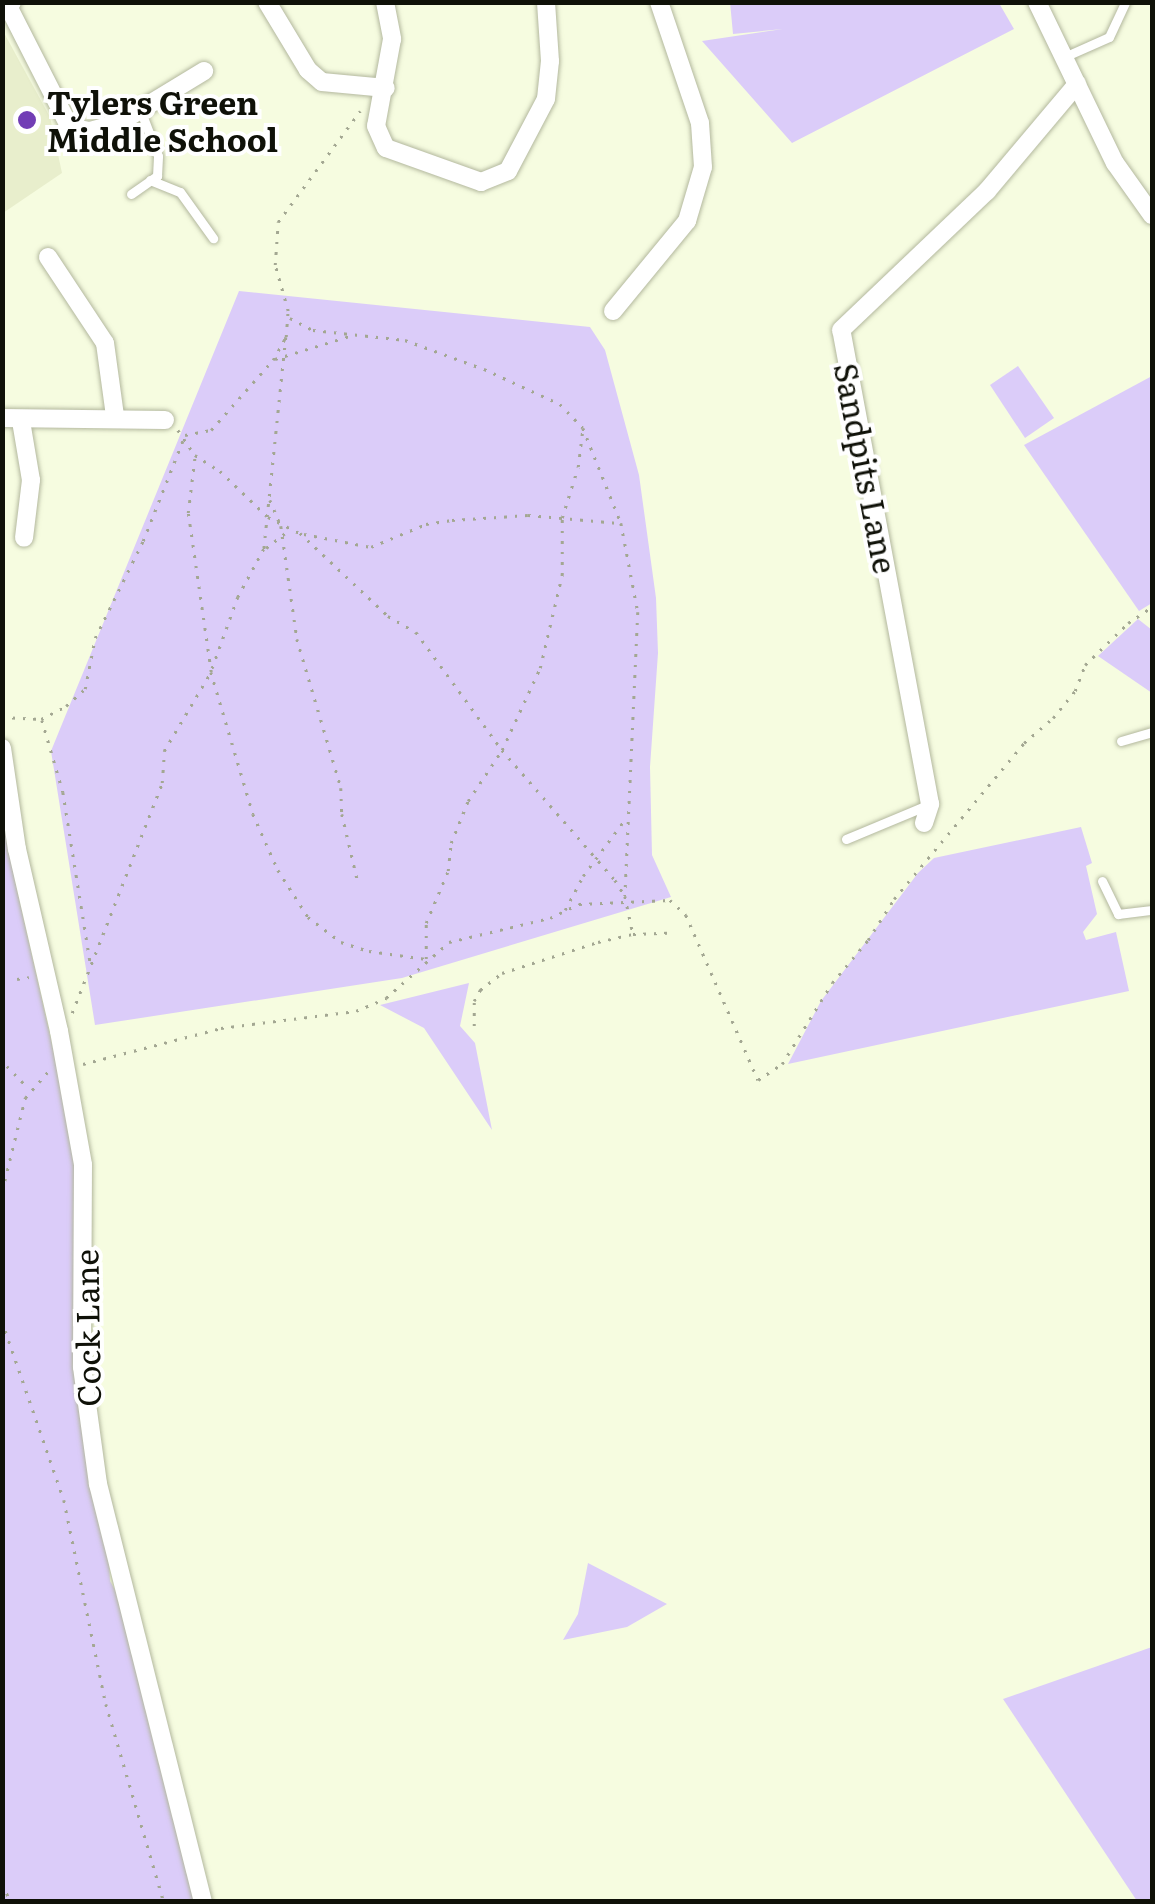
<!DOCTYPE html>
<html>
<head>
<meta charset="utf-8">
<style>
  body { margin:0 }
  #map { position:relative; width:1155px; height:1904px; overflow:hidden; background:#f6fce0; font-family:Literata,serif }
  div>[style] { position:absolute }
  .built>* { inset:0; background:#e8eecc }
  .green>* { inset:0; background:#dbccf9 }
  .path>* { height:2.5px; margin-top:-1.25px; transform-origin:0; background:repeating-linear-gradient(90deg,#a3a792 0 2.5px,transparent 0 10.5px) }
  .roads { filter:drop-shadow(0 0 2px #b3b89e) drop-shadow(0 0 2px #b3b89e) }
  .service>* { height:9px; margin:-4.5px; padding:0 4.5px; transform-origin:4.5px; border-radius:4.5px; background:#fff }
  .minor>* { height:18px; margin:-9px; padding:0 9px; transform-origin:9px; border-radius:9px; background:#fff }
  .dots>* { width:28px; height:28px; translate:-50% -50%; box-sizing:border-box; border:5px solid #fff; border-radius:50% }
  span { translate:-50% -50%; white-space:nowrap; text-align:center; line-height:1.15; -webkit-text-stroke:8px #fff; paint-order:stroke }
  .poi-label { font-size:32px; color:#0f1108; font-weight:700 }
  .left { translate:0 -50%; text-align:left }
  .street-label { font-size:32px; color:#0f1108 }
  .frame { position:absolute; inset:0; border:5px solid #0f1108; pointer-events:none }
</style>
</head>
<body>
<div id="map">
  <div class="built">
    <div style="clip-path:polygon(3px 31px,50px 117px,62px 173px,3px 213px)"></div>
  </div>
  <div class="green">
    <div style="clip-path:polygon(730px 2px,999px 3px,1014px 29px,792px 143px,702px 41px,783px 29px,733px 34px)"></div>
    <div style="clip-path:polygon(239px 291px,590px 327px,605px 350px,639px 475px,656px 598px,658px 653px,650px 767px,652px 855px,671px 897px,402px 978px,95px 1025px,51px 751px)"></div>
    <div style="clip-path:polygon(1018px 366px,1054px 418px,1025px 438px,990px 385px)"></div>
    <div style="clip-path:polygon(1152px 376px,1152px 603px,1139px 611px,1024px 445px)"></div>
    <div style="clip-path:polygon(1138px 619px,1152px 630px,1152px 693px,1098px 656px)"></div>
    <div style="clip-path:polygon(3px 799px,15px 881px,80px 1168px,78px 1387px,89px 1475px,109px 1560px,110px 1581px,120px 1599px,195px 1901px,3px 1901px)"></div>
    <div style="clip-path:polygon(1081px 827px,1092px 863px,1086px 866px,1097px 914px,1083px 932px,1086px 940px,1116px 932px,1129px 991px,788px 1064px,821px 1001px,918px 873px,934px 858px)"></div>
    <div style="clip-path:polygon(469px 983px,460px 1026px,475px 1043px,492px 1130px,424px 1028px,380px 1005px)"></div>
    <div style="clip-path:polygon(588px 1563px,667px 1604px,627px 1627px,563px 1640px,578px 1614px)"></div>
    <div style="clip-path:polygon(1152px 1647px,1152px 1901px,1137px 1901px,1003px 1699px)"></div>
  </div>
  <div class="path">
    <div style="left:290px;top:318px;width:26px;rotate:28deg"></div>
    <div style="left:313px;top:330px;width:93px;rotate:6.2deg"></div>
    <div style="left:405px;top:340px;width:84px;rotate:20.2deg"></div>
    <div style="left:484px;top:369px;width:84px;rotate:24.7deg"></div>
    <div style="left:560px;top:404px;width:33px;rotate:46deg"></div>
    <div style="left:583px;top:428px;width:102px;rotate:68.2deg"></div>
    <div style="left:621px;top:523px;width:91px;rotate:79.2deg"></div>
    <div style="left:638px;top:612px;width:284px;rotate:92.6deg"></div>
    <div style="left:286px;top:337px;width:213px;rotate:95.9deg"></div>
    <div style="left:264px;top:549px;width:55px;rotate:118.4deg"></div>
    <div style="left:238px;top:597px;width:80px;rotate:109.8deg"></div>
    <div style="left:211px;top:672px;width:148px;rotate:73.5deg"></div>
    <div style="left:253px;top:814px;width:61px;rotate:65.9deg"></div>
    <div style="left:278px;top:870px;width:56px;rotate:57.4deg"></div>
    <div style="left:308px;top:917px;width:41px;rotate:37.1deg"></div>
    <div style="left:341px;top:942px;width:29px;rotate:18deg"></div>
    <div style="left:369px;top:951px;width:58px;rotate:8deg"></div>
    <div style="left:426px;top:959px;width:36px;rotate:-90deg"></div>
    <div style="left:426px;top:923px;width:56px;rotate:-67.1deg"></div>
    <div style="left:448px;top:871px;width:28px;rotate:-84deg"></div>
    <div style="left:451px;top:843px;width:45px;rotate:-68deg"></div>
    <div style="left:468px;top:801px;width:61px;rotate:-56.3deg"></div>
    <div style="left:502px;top:750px;width:90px;rotate:-65.1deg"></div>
    <div style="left:540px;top:668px;width:96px;rotate:-76.7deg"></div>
    <div style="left:562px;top:575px;width:57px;rotate:-90deg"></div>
    <div style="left:562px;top:518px;width:53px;rotate:-72.6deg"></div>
    <div style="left:578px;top:467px;width:39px;rotate:-83deg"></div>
    <div style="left:275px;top:359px;width:82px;rotate:-17.1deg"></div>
    <div style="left:178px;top:430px;width:30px;rotate:56deg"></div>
    <div style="left:195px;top:455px;width:30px;rotate:33deg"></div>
    <div style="left:220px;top:471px;width:66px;rotate:43.8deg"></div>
    <div style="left:268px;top:517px;width:36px;rotate:27deg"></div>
    <div style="left:300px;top:533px;width:121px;rotate:43.3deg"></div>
    <div style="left:388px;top:616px;width:32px;rotate:30deg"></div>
    <div style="left:416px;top:632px;width:146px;rotate:53.9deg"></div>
    <div style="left:502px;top:750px;width:172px;rotate:49deg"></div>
    <div style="left:615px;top:880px;width:19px;rotate:58deg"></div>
    <div style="left:625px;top:896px;width:39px;rotate:78deg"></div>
    <div style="left:270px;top:500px;width:28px;rotate:67deg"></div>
    <div style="left:281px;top:526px;width:114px;rotate:81.9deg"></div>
    <div style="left:297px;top:639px;width:155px;rotate:73.5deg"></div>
    <div style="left:341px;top:788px;width:26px;rotate:88deg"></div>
    <div style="left:342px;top:814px;width:66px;rotate:76.8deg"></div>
    <div style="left:304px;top:534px;width:68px;rotate:11deg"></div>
    <div style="left:371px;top:547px;width:60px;rotate:-22.7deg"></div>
    <div style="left:426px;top:524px;width:26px;rotate:-9deg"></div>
    <div style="left:452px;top:520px;width:76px;rotate:-3.8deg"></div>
    <div style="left:528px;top:515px;width:91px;rotate:5deg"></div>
    <div style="left:266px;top:548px;width:31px;rotate:-38deg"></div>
    <div style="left:2px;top:717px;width:39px;rotate:3deg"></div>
    <div style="left:41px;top:719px;width:28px;rotate:-27deg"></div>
    <div style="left:66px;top:706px;width:25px;rotate:-42deg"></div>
    <div style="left:85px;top:689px;width:52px;rotate:-78.9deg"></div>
    <div style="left:95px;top:638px;width:108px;rotate:-63.7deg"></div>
    <div style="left:143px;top:541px;width:114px;rotate:-68.4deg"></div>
    <div style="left:185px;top:435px;width:26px;rotate:-11deg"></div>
    <div style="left:211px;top:430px;width:94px;rotate:-48.5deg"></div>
    <div style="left:273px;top:360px;width:26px;rotate:-61deg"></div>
    <div style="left:286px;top:337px;width:26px;rotate:-86deg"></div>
    <div style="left:288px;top:311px;width:48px;rotate:-105.8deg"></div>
    <div style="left:275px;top:265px;width:43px;rotate:-86deg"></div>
    <div style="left:278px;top:222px;width:138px;rotate:-53.5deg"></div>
    <div style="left:42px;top:720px;width:75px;rotate:73.7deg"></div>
    <div style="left:63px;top:792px;width:177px;rotate:80.9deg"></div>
    <div style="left:565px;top:910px;width:38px;rotate:-62deg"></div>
    <div style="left:583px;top:876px;width:72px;rotate:-53.4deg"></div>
    <div style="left:17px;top:979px;width:12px;rotate:-9deg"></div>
    <div style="left:72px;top:1013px;width:247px;rotate:-68.6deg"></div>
    <div style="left:162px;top:783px;width:32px;rotate:-86deg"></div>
    <div style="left:164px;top:751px;width:92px;rotate:-59.3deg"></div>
    <div style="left:211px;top:672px;width:161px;rotate:-98.2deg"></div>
    <div style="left:188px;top:513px;width:58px;rotate:-83.1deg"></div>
    <div style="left:474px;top:1026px;width:25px;rotate:-90deg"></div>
    <div style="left:474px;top:1001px;width:13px;rotate:-61deg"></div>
    <div style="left:480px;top:990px;width:28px;rotate:-38deg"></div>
    <div style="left:502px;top:973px;width:101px;rotate:-17.9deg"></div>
    <div style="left:598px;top:942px;width:36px;rotate:-13deg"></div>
    <div style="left:633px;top:934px;width:34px;rotate:-2deg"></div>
    <div style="left:83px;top:1064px;width:143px;rotate:-14.6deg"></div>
    <div style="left:221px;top:1028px;width:136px;rotate:-7.2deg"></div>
    <div style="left:356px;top:1011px;width:33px;rotate:-23deg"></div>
    <div style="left:386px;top:998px;width:84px;rotate:-41.6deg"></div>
    <div style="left:449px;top:942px;width:104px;rotate:-13.4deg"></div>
    <div style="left:550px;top:918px;width:32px;rotate:-26deg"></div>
    <div style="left:579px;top:904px;width:91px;rotate:-2.5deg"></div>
    <div style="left:670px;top:900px;width:22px;rotate:43deg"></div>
    <div style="left:686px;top:915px;width:180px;rotate:66.4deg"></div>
    <div style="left:758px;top:1080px;width:29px;rotate:-34deg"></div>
    <div style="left:782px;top:1064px;width:95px;rotate:-58.3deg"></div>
    <div style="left:832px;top:983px;width:56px;rotate:-50.1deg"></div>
    <div style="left:868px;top:940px;width:49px;rotate:-57.6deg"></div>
    <div style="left:894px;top:899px;width:203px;rotate:-50.2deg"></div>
    <div style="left:1024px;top:743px;width:38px;rotate:-41deg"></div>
    <div style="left:1053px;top:718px;width:35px;rotate:-51deg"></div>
    <div style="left:1075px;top:691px;width:28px;rotate:-69deg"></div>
    <div style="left:1085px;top:665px;width:60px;rotate:-44.3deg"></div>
    <div style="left:1128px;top:623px;width:29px;rotate:-34deg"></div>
    <div style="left:2px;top:1067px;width:5px;rotate:-11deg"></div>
    <div style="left:7px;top:1066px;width:29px;rotate:46deg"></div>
    <div style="left:2px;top:1191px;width:96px;rotate:-76.1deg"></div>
    <div style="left:25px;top:1098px;width:38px;rotate:-49deg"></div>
    <div style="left:2px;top:1321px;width:189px;rotate:70.9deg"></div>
    <div style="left:64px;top:1500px;width:208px;rotate:78.4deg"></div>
    <div style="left:106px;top:1704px;width:206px;rotate:73.7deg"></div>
    <div style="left:2px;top:1884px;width:20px;rotate:63deg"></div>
  </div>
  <div class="roads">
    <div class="service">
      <div style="left:1064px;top:57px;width:49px;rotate:-24deg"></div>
      <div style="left:1109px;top:37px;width:38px;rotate:-65deg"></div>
      <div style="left:150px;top:180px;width:32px;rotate:22deg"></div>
      <div style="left:180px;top:192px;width:57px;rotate:54.3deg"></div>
      <div style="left:131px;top:194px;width:32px;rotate:-35deg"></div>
      <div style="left:157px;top:176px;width:20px;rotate:-87deg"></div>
      <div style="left:158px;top:156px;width:47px;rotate:-111.1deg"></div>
      <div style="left:1121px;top:741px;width:32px;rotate:-16deg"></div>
      <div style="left:846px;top:839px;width:91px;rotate:-22.6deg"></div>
      <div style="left:1102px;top:881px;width:37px;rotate:64deg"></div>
      <div style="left:1118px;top:914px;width:34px;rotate:-7deg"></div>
    </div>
    <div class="minor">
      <div style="left:12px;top:2px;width:7px;rotate:117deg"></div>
      <div style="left:9px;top:8px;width:130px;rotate:63deg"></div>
      <div style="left:68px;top:124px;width:7px;rotate:34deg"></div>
      <div style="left:74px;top:128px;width:16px;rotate:11deg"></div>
      <div style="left:90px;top:131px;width:28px;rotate:-15deg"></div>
      <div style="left:117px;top:124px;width:102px;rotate:-31.3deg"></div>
      <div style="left:267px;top:2px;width:79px;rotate:58.9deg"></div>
      <div style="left:308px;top:70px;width:18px;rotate:41deg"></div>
      <div style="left:322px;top:82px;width:64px;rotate:5.4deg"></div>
      <div style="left:385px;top:2px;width:38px;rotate:79deg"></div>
      <div style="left:392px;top:39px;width:88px;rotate:100.4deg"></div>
      <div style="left:376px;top:126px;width:24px;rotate:66deg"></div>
      <div style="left:386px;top:148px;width:101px;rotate:19.7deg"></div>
      <div style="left:481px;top:182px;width:29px;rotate:-22deg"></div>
      <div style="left:508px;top:171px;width:81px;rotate:-62.2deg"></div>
      <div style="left:546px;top:99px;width:38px;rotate:-84deg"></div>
      <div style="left:550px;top:61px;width:59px;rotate:-93.9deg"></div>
      <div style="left:1037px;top:2px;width:179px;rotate:64.2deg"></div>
      <div style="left:1115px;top:163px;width:64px;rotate:54.6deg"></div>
      <div style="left:48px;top:257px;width:103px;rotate:56.5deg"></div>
      <div style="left:105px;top:343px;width:74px;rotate:82.2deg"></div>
      <div style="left:613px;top:311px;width:117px;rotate:-50.6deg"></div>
      <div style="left:687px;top:221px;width:56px;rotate:-73.5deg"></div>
      <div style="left:703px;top:167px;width:44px;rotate:-93.9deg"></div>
      <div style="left:700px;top:123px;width:128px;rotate:-108.7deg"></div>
      <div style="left:2px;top:418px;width:163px;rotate:0.7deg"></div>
      <div style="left:21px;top:421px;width:60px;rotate:80.4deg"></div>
      <div style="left:31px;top:480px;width:58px;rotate:96.9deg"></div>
      <div style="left:2px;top:748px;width:102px;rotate:81.6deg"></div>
      <div style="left:17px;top:849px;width:187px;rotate:77deg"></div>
      <div style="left:59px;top:1031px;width:136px;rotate:79.8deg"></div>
      <div style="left:83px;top:1165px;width:202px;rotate:90.3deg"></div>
      <div style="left:82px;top:1367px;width:118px;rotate:82.2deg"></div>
      <div style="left:98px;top:1484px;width:431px;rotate:75.9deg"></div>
      <div style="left:924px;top:823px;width:20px;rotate:-72deg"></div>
      <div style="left:930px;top:804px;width:482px;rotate:-100.6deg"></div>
      <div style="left:841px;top:330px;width:202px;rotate:-43.6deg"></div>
      <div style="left:987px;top:191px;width:140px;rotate:-49.9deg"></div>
    </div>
  </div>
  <div class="dots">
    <div style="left:27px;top:120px;background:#723eb5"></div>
  </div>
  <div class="poi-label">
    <span class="left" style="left:47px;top:120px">Tylers Green<br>Middle School</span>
  </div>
  <div class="street-label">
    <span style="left:867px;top:468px;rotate:79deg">Sandpits Lane</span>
    <span style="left:86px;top:1328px;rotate:-91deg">Cock Lane</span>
  </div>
  <div class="frame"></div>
</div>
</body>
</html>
